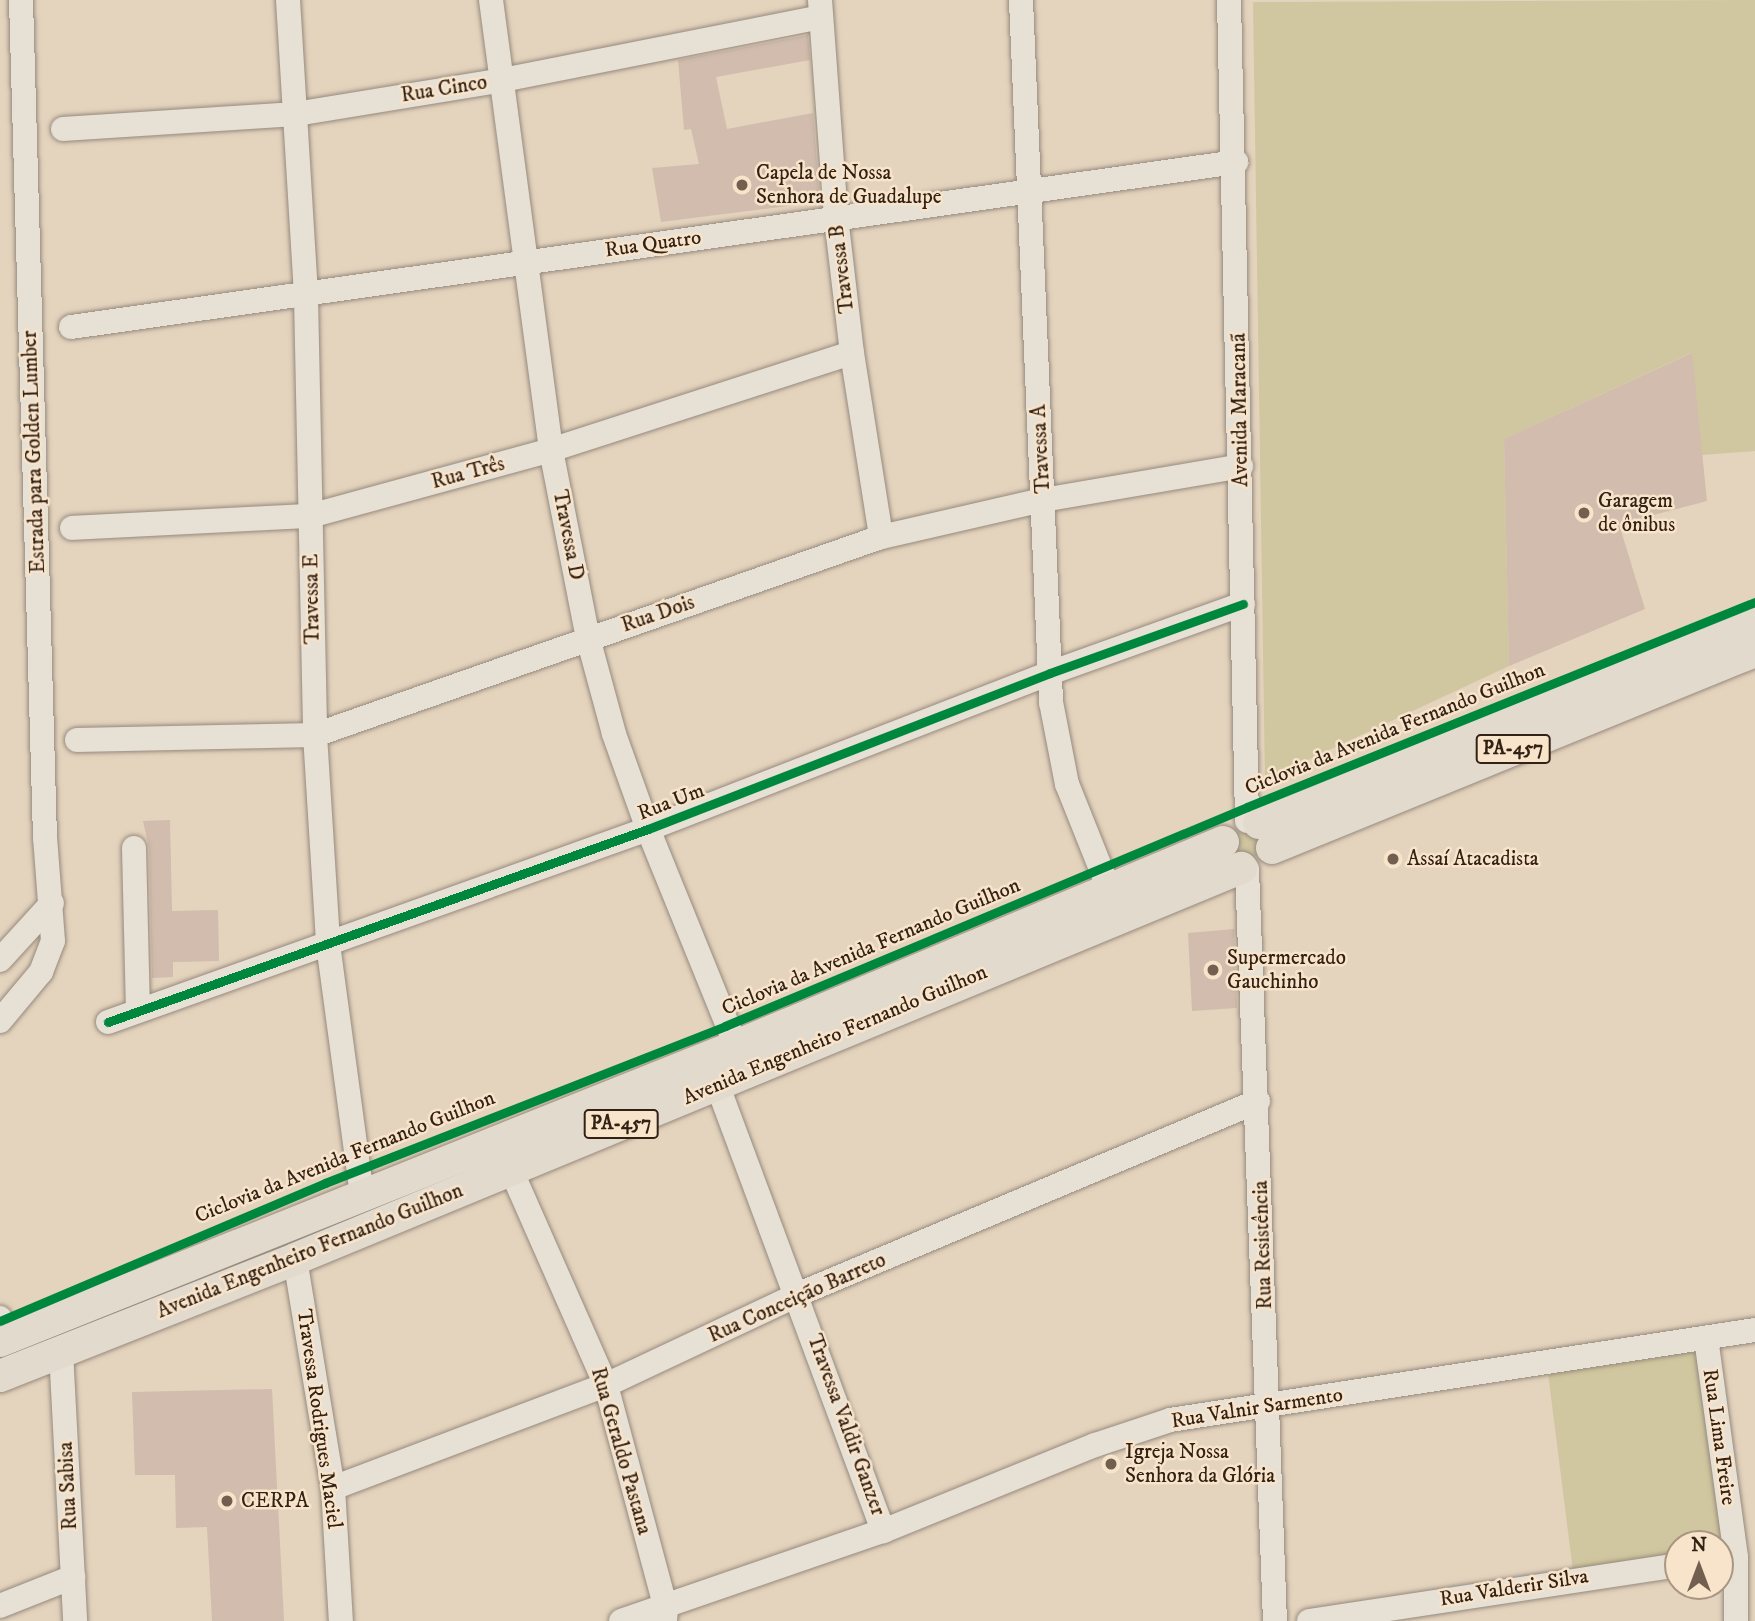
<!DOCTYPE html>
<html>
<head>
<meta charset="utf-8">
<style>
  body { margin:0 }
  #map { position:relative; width:1755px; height:1621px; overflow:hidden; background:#e4d3bd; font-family:"IM FELL DW Pica",serif }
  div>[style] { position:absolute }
  .green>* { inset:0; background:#d0c69f }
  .round { border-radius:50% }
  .building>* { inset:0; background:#d1bcad }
  .roads { filter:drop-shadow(0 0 2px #968a7d) drop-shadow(0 0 2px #968a7d) }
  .minor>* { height:24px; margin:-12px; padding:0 12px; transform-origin:12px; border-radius:12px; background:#e7e0d5 }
  .major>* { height:32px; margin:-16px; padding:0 16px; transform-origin:16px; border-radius:16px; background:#e3dace }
  .cycleway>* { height:9px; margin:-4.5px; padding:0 4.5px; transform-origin:4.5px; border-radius:4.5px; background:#00873e }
  .dots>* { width:19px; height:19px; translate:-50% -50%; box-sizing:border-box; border:4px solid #f7e4ca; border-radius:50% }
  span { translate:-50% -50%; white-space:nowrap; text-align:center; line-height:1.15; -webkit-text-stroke:5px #f7e4ca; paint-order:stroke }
  .shield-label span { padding:2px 5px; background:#f7e4ca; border:2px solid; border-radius:5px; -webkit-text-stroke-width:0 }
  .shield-label { font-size:19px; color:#342115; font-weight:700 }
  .street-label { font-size:21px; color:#342115 }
  .poi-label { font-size:21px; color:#342115 }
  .left { translate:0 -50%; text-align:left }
  .north { position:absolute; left:1664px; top:1530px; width:70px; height:70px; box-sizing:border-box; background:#f7e4ca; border:2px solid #a99682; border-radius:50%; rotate:0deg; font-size:19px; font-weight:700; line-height:28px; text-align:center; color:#342115 }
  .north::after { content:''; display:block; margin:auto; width:24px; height:32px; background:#725f50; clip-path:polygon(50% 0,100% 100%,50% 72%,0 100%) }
</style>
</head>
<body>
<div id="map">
  <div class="green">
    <div style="clip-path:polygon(1755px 0,1755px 451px,1702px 455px,1691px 353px,1504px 439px,1509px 666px,1265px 780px,1253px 2px)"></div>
    <div class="round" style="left:1233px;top:828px;width:30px;height:30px"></div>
    <div style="clip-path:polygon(1704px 1349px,1732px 1549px,1720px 1551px,1720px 1544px,1678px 1544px,1678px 1557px,1573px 1571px,1548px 1373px)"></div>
  </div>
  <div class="building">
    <div style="clip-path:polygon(808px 35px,810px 60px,716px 77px,727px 129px,813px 113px,820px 202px,661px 222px,652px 168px,699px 164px,691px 129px,684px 130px,678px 60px)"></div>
    <div style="clip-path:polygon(1692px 353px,1707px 501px,1619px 524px,1645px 609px,1509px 666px,1504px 439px)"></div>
    <div style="clip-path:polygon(170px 820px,172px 911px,218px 910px,219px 961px,173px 962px,173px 977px,152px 978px,149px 848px,143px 821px)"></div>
    <div style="clip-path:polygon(1234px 929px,1237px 1008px,1192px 1011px,1188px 933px)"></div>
    <div style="clip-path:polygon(272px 1389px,284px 1621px,212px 1621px,207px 1527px,176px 1528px,175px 1475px,135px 1475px,132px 1392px)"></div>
  </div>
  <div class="roads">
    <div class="minor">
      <div style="left:288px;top:0;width:298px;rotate:86.5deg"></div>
      <div style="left:306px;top:297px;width:438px;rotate:88.8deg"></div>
      <div style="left:315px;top:735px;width:209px;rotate:86.4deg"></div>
      <div style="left:328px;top:944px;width:254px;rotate:82.3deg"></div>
      <div style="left:491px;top:0;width:454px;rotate:82.4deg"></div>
      <div style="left:551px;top:450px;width:192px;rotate:78.9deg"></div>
      <div style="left:588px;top:638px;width:99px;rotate:74.8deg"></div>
      <div style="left:614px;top:734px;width:101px;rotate:70.3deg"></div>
      <div style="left:648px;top:829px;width:234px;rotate:67.9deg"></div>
      <div style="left:820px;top:0;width:218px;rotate:85.8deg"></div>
      <div style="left:836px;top:217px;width:137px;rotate:83.3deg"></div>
      <div style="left:852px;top:353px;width:186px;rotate:81deg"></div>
      <div style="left:1021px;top:0;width:703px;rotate:87.55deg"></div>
      <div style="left:1051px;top:702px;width:84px;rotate:79deg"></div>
      <div style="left:1067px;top:784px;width:113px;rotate:68.2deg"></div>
      <div style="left:1229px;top:0;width:821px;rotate:88.74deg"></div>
      <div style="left:63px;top:129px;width:233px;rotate:-3.7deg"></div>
      <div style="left:296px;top:114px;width:210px;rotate:-9.3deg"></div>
      <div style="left:503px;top:80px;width:324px;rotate:-11.2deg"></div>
      <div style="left:71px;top:327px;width:1177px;rotate:-8.06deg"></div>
      <div style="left:72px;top:528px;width:238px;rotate:-2.9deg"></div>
      <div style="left:310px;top:516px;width:250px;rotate:-15.3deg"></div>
      <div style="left:551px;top:450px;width:316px;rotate:-17.9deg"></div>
      <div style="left:77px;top:740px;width:238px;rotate:-1.2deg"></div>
      <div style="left:315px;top:735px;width:600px;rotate:-19.28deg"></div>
      <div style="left:881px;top:537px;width:166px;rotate:-12.9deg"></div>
      <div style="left:1043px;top:500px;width:201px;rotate:-9.7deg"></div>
      <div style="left:134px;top:848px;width:162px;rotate:88.6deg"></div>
      <div style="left:1247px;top:869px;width:753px;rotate:87.87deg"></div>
      <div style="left:0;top:960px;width:77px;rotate:-47.6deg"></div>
      <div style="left:0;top:1021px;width:64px;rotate:-50.1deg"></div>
      <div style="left:41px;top:972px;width:33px;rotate:-69deg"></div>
      <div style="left:53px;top:941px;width:103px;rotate:-94.4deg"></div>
      <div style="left:45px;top:838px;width:838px;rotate:-91.64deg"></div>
      <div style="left:108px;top:1022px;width:573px;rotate:-19.67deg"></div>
      <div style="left:648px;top:829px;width:431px;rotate:-21.2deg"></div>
      <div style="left:1050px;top:673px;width:205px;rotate:-19.7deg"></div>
      <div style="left:717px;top:1084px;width:477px;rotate:69.6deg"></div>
      <div style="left:511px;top:1170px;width:235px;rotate:66.2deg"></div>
      <div style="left:606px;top:1385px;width:232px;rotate:75deg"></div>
      <div style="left:666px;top:1609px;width:12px;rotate:95deg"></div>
      <div style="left:295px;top:1259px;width:232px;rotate:80.6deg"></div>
      <div style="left:333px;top:1488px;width:133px;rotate:86.6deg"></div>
      <div style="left:0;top:1318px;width:21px;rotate:62deg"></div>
      <div style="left:1706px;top:1338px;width:221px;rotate:82.2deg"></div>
      <div style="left:1736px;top:1557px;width:64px;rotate:90deg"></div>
      <div style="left:61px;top:1351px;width:270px;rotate:87deg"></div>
      <div style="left:333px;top:1488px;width:292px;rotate:-20.7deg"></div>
      <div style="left:606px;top:1385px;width:213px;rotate:-25.2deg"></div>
      <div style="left:799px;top:1294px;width:498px;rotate:-22.8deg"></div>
      <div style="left:0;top:1606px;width:79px;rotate:-21.7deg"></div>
      <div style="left:621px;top:1621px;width:277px;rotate:-19deg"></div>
      <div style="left:883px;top:1531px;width:229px;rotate:-22.1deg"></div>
      <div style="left:1095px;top:1445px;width:79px;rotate:-18.4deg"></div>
      <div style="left:1170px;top:1420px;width:592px;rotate:-8.75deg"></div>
      <div style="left:1309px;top:1621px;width:373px;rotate:-8.6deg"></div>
    </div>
    <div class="major">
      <div style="left:1259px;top:823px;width:534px;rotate:-21.86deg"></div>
      <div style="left:1272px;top:848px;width:522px;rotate:-22.19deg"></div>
      <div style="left:0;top:1341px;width:793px;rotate:-21.84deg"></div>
      <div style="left:736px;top:1046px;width:528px;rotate:-22.73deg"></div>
      <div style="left:0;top:1376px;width:317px;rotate:-21.6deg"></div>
      <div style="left:295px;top:1259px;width:1024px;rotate:-22.46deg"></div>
    </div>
  </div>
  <div class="cycleway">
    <div style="left:108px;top:1022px;width:573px;rotate:-19.67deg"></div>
    <div style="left:648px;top:829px;width:431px;rotate:-21.2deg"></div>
    <div style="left:1050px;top:673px;width:205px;rotate:-19.7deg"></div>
    <div style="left:0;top:1321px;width:353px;rotate:-23deg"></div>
    <div style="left:325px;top:1183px;width:430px;rotate:-21.4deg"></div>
    <div style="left:725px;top:1026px;width:566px;rotate:-22.76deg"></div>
    <div style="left:1247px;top:807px;width:548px;rotate:-21.98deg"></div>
  </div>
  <div class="dots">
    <div style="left:742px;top:185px;background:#725f50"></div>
    <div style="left:1584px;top:513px;background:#725f50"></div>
    <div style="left:1393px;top:859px;background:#725f50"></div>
    <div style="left:1213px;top:970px;background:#725f50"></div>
    <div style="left:1111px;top:1464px;background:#725f50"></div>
    <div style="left:227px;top:1501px;background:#725f50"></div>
  </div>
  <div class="shield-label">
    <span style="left:1513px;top:749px">PA-457</span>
    <span style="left:621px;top:1124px">PA-457</span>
  </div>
  <div class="street-label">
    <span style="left:444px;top:89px;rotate:-9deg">Rua Cinco</span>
    <span style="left:653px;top:244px;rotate:-8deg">Rua Quatro</span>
    <span style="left:842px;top:269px;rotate:-97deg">Travessa B</span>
    <span style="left:1240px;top:410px;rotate:-91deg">Avenida Maracanã</span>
    <span style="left:1041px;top:449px;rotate:-93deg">Travessa A</span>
    <span style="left:34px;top:452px;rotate:-92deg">Estrada para Golden Lumber</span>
    <span style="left:468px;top:473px;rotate:-15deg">Rua Três</span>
    <span style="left:568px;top:535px;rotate:79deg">Travessa D</span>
    <span style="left:312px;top:599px;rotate:-91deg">Travessa E</span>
    <span style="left:658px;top:614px;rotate:-19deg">Rua Dois</span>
    <span style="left:1395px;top:729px;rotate:-22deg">Ciclovia da Avenida Fernando Guilhon</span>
    <span style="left:671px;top:802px;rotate:-21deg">Rua Um</span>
    <span style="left:871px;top:947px;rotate:-23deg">Ciclovia da Avenida Fernando Guilhon</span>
    <span style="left:835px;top:1035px;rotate:-23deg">Avenida Engenheiro Fernando Guilhon</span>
    <span style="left:345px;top:1157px;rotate:-22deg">Ciclovia da Avenida Fernando Guilhon</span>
    <span style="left:1263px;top:1245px;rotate:-92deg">Rua Resistência</span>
    <span style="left:310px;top:1251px;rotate:-22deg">Avenida Engenheiro Fernando Guilhon</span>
    <span style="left:797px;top:1298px;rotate:-24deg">Rua Conceição Barreto</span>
    <span style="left:1257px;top:1408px;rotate:-9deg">Rua Valnir Sarmento</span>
    <span style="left:319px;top:1419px;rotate:82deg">Travessa Rodrigues Maciel</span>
    <span style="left:846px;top:1425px;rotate:70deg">Travessa Valdir Ganzer</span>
    <span style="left:1719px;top:1437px;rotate:82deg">Rua Lima Freire</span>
    <span style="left:621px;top:1451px;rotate:74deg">Rua Geraldo Pastana</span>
    <span style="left:68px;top:1486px;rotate:-93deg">Rua Sabisa</span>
    <span style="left:1514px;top:1588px;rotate:-9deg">Rua Valderir Silva</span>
  </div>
  <div class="poi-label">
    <span class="left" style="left:756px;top:185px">Capela de Nossa<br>Senhora de Guadalupe</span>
    <span class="left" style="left:1598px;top:513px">Garagem<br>de ônibus</span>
    <span class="left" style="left:1407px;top:859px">Assaí Atacadista</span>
    <span class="left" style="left:1227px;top:970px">Supermercado<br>Gauchinho</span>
    <span class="left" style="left:1125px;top:1464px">Igreja Nossa<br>Senhora da Glória</span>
    <span class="left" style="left:241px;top:1501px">CERPA</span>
  </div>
  <div class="north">N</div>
</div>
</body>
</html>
